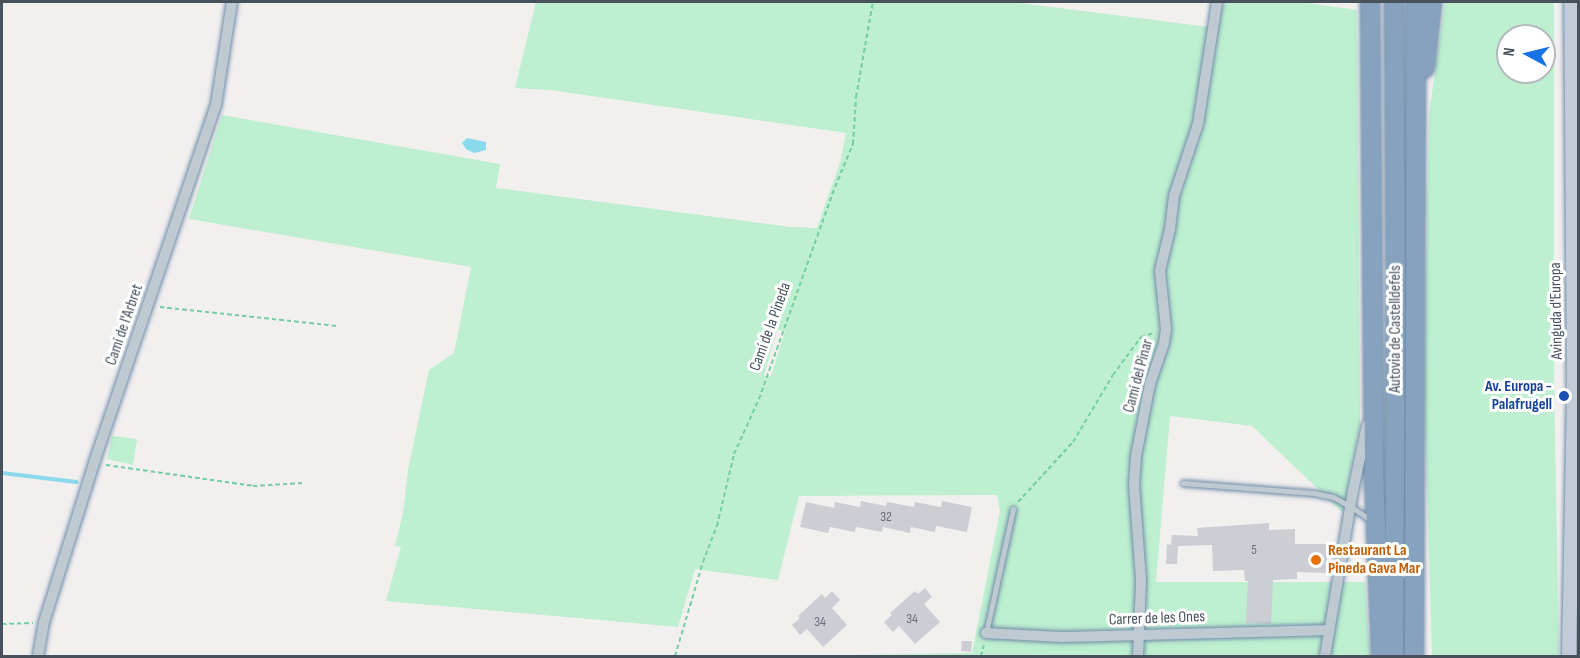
<!DOCTYPE html>
<html>
<head>
<meta charset="utf-8">
<style>
  body { margin:0 }
  #map { position:relative; width:1580px; height:658px; overflow:hidden; background:#f2efef; font-family:"Sofia Sans Condensed",sans-serif }
  div>[style] { position:absolute }
  .green>* { inset:0; background:#bdefd0 }
  .water>* { inset:0; background:#8ad9ed }
  .stream>* { height:4px; margin:-2px; padding:0 2px; transform-origin:2px; border-radius:2px; background:#8ad9ed }
  .building>* { inset:0; background:#ccced4 }
  .path>* { height:2px; margin-top:-1px; transform-origin:0; background:repeating-linear-gradient(90deg,#75cea1 0 4.5px,transparent 0 7.5px) }
  .roads { filter:drop-shadow(0 0 2px #718daa) drop-shadow(0 0 2px #718daa) }
  .lane>* { height:5px; margin:-2.5px; padding:0 2.5px; transform-origin:2.5px; border-radius:2.5px; background:#bfc9d1 }
  .street>* { height:10px; margin:-5px; padding:0 5px; transform-origin:5px; border-radius:5px; background:#bfc9d1 }
  .secondary>* { height:14px; margin:-7px; padding:0 7px; transform-origin:7px; border-radius:7px; background:#c1ccd8 }
  .highway>* { height:18px; margin:-9px; padding:0 9px; transform-origin:9px; border-radius:9px; background:#86a2be }
  .dots>* { width:16px; height:16px; translate:-50% -50%; box-sizing:border-box; border:3px solid #fff; border-radius:50% }
  span { translate:-50% -50%; white-space:nowrap; text-align:center; line-height:1.15; -webkit-text-stroke:6px #fff; paint-order:stroke }
  .number-label { font-size:14px; color:#68717b }
  .number-label span { -webkit-text-stroke-width:0 }
  .street-label { font-size:16px; color:#47525d }
  .transit-label { font-size:16px; color:#164399; font-weight:700 }
  .right { translate:-100% -50%; text-align:right }
  .food-label { font-size:16px; color:#c56008; font-weight:700 }
  .left { translate:0 -50%; text-align:left }
  .frame { position:absolute; inset:0; border:3px solid #47525d; pointer-events:none }
  .north { position:absolute; left:1496px; top:24px; width:60px; height:60px; box-sizing:border-box; background:#fff; border:2px solid #b5babe; border-radius:50%; rotate:277deg; font-size:16px; font-weight:700; line-height:24px; text-align:center; color:#47525d }
  .north::after { content:''; display:block; margin:auto; width:21px; height:27px; background:#1872e3; clip-path:polygon(50% 0,100% 100%,50% 72%,0 100%) }
</style>
</head>
<body>
<div id="map">
  <div class="green">
    <div style="clip-path:polygon(evenodd,536px 2px,1013px 2px,1217px 28px,1224px 2px,1301px 2px,1357px 10px,1360px 424px,1343px 513px,1252px 426px,1170px 416px,1156px 582px,1365px 582px,1370px 656px,787px 656px,972px 653px,1000px 511px,997px 495px,799px 496px,778px 580px,695px 569px,678px 627px,386px 601px,401px 547px,395px 546px,403px 513px,408px 470px,429px 370px,454px 353px,471px 267px,189px 219px,222px 115px,500px 164px,496px 188px,791px 227px,817px 228px,840px 163px,846px 133px,550px 90px,515px 88px,536px 2px,777px 330px,785px 331px,771px 376px,764px 376px,777px 330px)"></div>
    <div style="clip-path:polygon(evenodd,1445px 2px,1554px 2px,1554px 376px,1559px 656px,1432px 656px,1424px 387px,1429px 114px,1445px 2px,1508px 36px,1544px 36px,1544px 72px,1508px 72px,1508px 36px)"></div>
    <div style="clip-path:polygon(112px 436px,137px 439px,133px 465px,107px 459px)"></div>
  </div>
  <div class="water">
    <div style="clip-path:polygon(467px 138px,486px 142px,486px 150px,474px 153px,466px 149px,462px 143px)"></div>
  </div>
  <div class="stream">
    <div style="left:2px;top:473px;width:75px;rotate:6.9deg"></div>
  </div>
  <div class="building">
    <div style="clip-path:polygon(861px 501px,886px 506px,887px 502px,914px 507px,915px 502px,941px 507px,942px 501px,972px 507px,967px 532px,936px 526px,935px 532px,911px 527px,910px 533px,883px 527px,882px 532px,856px 527px,855px 532px,830px 527px,828px 533px,800px 527px,806px 502px,834px 508px,835px 502px,860px 507px)"></div>
    <div style="clip-path:polygon(1269px 523px,1269px 530px,1295px 529px,1295px 544px,1327px 544px,1327px 573px,1297px 572px,1297px 579px,1273px 580px,1271px 624px,1246px 623px,1248px 581px,1245px 581px,1244px 570px,1213px 571px,1212px 545px,1178px 546px,1177px 564px,1166px 564px,1167px 544px,1171px 545px,1172px 535px,1198px 536px,1197px 528px)"></div>
    <div style="clip-path:polygon(925px 588px,932px 597px,924px 604px,940px 622px,915px 644px,899px 626px,893px 632px,884px 622px,892px 615px,890px 613px,915px 591px,918px 594px)"></div>
    <div style="clip-path:polygon(832px 591px,840px 600px,832px 608px,847px 625px,823px 647px,807px 629px,800px 635px,792px 625px,800px 618px,798px 616px,822px 594px,825px 598px)"></div>
    <div style="clip-path:polygon(962px 641px,972px 641px,971px 652px,961px 651px)"></div>
  </div>
  <div class="path">
    <div style="left:160px;top:307px;width:178px;rotate:6.1deg"></div>
    <div style="left:106px;top:465px;width:148px;rotate:8.1deg"></div>
    <div style="left:253px;top:486px;width:50px;rotate:-3.4deg"></div>
    <div style="left:1018px;top:502px;width:81px;rotate:-47.5deg"></div>
    <div style="left:1073px;top:442px;width:78px;rotate:-59.2deg"></div>
    <div style="left:1113px;top:375px;width:47px;rotate:-53.6deg"></div>
    <div style="left:1141px;top:337px;width:14px;rotate:-17deg"></div>
    <div style="left:2px;top:624px;width:31px;rotate:-2deg"></div>
    <div style="left:675px;top:656px;width:98px;rotate:-73.4deg"></div>
    <div style="left:703px;top:562px;width:39px;rotate:-69deg"></div>
    <div style="left:717px;top:526px;width:74px;rotate:-76.7deg"></div>
    <div style="left:734px;top:454px;width:60px;rotate:-65.6deg"></div>
    <div style="left:759px;top:399px;width:225px;rotate:-70.3deg"></div>
    <div style="left:835px;top:187px;width:47px;rotate:-67.3deg"></div>
    <div style="left:853px;top:144px;width:47px;rotate:-86.3deg"></div>
    <div style="left:856px;top:97px;width:97px;rotate:-79.9deg"></div>
    <div style="left:981px;top:656px;width:11px;rotate:-75deg"></div>
  </div>
  <div class="roads">
    <div class="lane">
      <div style="left:1183px;top:483px;width:131px;rotate:4.4deg"></div>
      <div style="left:1314px;top:493px;width:19px;rotate:12deg"></div>
      <div style="left:1333px;top:497px;width:19px;rotate:28deg"></div>
      <div style="left:1350px;top:506px;width:27px;rotate:34deg"></div>
      <div style="left:986px;top:633px;width:127px;rotate:-77.7deg"></div>
    </div>
    <div class="street">
      <div style="left:986px;top:633px;width:75px;rotate:3.1deg"></div>
      <div style="left:1061px;top:637px;width:267px;rotate:-1.5deg"></div>
      <div style="left:38px;top:656px;width:35px;rotate:-80deg"></div>
      <div style="left:44px;top:622px;width:170px;rotate:-72.5deg"></div>
      <div style="left:95px;top:460px;width:375px;rotate:-71.2deg"></div>
      <div style="left:216px;top:105px;width:104px;rotate:-81.2deg"></div>
      <div style="left:1138px;top:656px;width:76px;rotate:-87.7deg"></div>
      <div style="left:1141px;top:580px;width:95px;rotate:-94.2deg"></div>
      <div style="left:1134px;top:485px;width:29px;rotate:-86deg"></div>
      <div style="left:1136px;top:456px;width:73px;rotate:-79deg"></div>
      <div style="left:1150px;top:384px;width:43px;rotate:-71.1deg"></div>
      <div style="left:1164px;top:343px;width:14px;rotate:-82deg"></div>
      <div style="left:1166px;top:329px;width:58px;rotate:-95.9deg"></div>
      <div style="left:1160px;top:271px;width:43px;rotate:-76.6deg"></div>
      <div style="left:1170px;top:229px;width:33px;rotate:-83deg"></div>
      <div style="left:1174px;top:196px;width:76px;rotate:-71.6deg"></div>
      <div style="left:1198px;top:124px;width:123px;rotate:-81.1deg"></div>
      <div style="left:1325px;top:656px;width:167px;rotate:-80.4deg"></div>
      <div style="left:1353px;top:491px;width:67px;rotate:-78deg"></div>
    </div>
    <div class="secondary">
      <div style="left:1569px;top:656px;width:264px;rotate:-88.9deg"></div>
      <div style="left:1574px;top:392px;width:390px;rotate:-90.4deg"></div>
    </div>
    <div class="highway">
      <div style="left:1370px;top:2px;width:471px;rotate:89.5deg"></div>
      <div style="left:1374px;top:473px;width:183px;rotate:87.8deg"></div>
      <div style="left:1394px;top:2px;width:267px;rotate:89.6deg"></div>
      <div style="left:1396px;top:269px;width:387px;rotate:90.3deg"></div>
      <div style="left:1425px;top:68px;width:66px;rotate:-83.9deg"></div>
      <div style="left:1414px;top:656px;width:654px;rotate:-89.82deg"></div>
    </div>
  </div>
  <div class="dots">
    <div style="left:1564px;top:396px;background:#1a4fb4"></div>
    <div style="left:1316px;top:560px;background:#e8710a"></div>
  </div>
  <div class="number-label">
    <span style="left:886px;top:517px">32</span>
    <span style="left:1254px;top:550px">5</span>
    <span style="left:912px;top:619px">34</span>
    <span style="left:820px;top:622px">34</span>
  </div>
  <div class="street-label">
    <span style="left:1557px;top:311px;rotate:-91deg">Avinguda d'Europa</span>
    <span style="left:125px;top:325px;rotate:-71deg">Camí de l'Arbret</span>
    <span style="left:771px;top:327px;rotate:-70deg">Camí de la Pineda</span>
    <span style="left:1396px;top:329px;rotate:-90deg">Autovia de Castelldefels</span>
    <span style="left:1139px;top:376px;rotate:-75deg">Camí del Pinar</span>
    <span style="left:1157px;top:619px;rotate:-2deg">Carrer de les Ones</span>
  </div>
  <div class="transit-label">
    <span class="right" style="left:1552px;top:396px">Av. Europa -<br>Palafrugell</span>
  </div>
  <div class="food-label">
    <span class="left" style="left:1328px;top:560px">Restaurant La<br>Pineda Gava Mar</span>
  </div>
  <div class="frame"></div>
  <div class="north">N</div>
</div>
</body>
</html>
